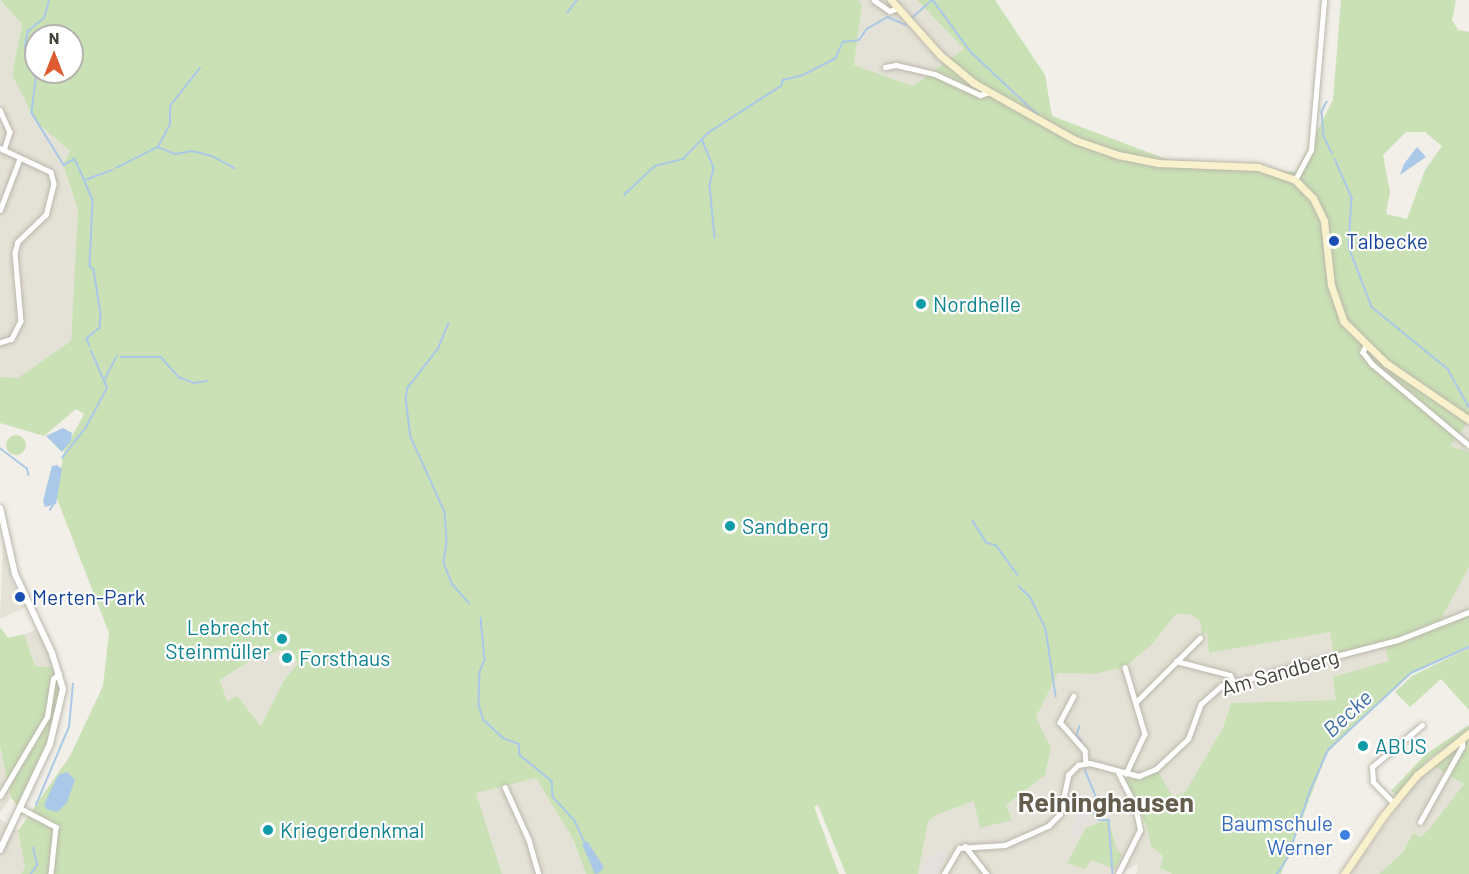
<!DOCTYPE html>
<html>
<head>
<meta charset="utf-8">
<style>
  body { margin:0 }
  #map { position:relative; width:1469px; height:874px; overflow:hidden; background:#f1efe7; font-family:Barlow,sans-serif }
  div>[style] { position:absolute }
  .residential>* { inset:0; background:#e4e1d6 }
  .green>* { inset:0; background:#c9e1b5 }
  .round { border-radius:50% }
  .parking>* { inset:0; background:#e3e1de }
  .water>* { inset:0; background:#aac8e7 }
  .stream>* { height:1.5px; margin:-0.75px; padding:0 0.75px; transform-origin:0.75px; border-radius:0.75px; background:#aac8e7 }
  .roads { filter:drop-shadow(0 0 2px #bbb7ab) drop-shadow(0 0 2px #bbb7ab) }
  .minor>* { height:4.5px; margin:-2.25px; padding:0 2.25px; transform-origin:2.25px; border-radius:2.25px; background:#fff }
  .tertiary>* { height:6px; margin:-3px; padding:0 3px; transform-origin:3px; border-radius:3px; background:#fff }
  .secondary>* { height:7px; margin:-3.5px; padding:0 3.5px; transform-origin:3.5px; border-radius:3.5px; background:#f8f1cb }
  .dots>* { width:16px; height:16px; translate:-50% -50%; box-sizing:border-box; border:3px solid #fff; border-radius:50% }
  span { translate:-50% -50%; white-space:nowrap; text-align:center; line-height:1.15; -webkit-text-stroke:4.5px #fff; paint-order:stroke }
  .transit-label { font-size:21px; color:#164399 }
  .left { translate:0 -50%; text-align:left }
  .culture-label { font-size:21px; color:#0d838f }
  .right { translate:-100% -50%; text-align:right }
  .street-label { font-size:21px; color:#434037 }
  .shop-label { font-size:21px; color:#366cbe }
  .water-label { font-size:22px; color:#3e6ea2; font-style:italic }
  .district-label { font-size:27px; color:#655e4f; font-weight:700 }
  .north { position:absolute; left:24px; top:24px; width:60px; height:60px; box-sizing:border-box; background:#fff; border:2px solid #b4b3af; border-radius:50%; rotate:0deg; font-size:16px; font-weight:700; line-height:24px; text-align:center; color:#434037 }
  .north::after { content:''; display:block; margin:auto; width:21px; height:27px; background:#df5b30; clip-path:polygon(50% 0,100% 100%,50% 72%,0 100%) }
</style>
</head>
<body>
<div id="map">
  <div class="residential">
    <div style="clip-path:polygon(858px 0,917px 0,964px 49px,913px 86px,854px 65px,862px 5px)"></div>
    <div style="clip-path:polygon(0 1px,22px 24px,12px 75px,36px 122px,70px 151px,63px 164px,78px 210px,71px 341px,18px 379px,0 377px)"></div>
    <div style="clip-path:polygon(1469px 421px,1469px 452px,1450px 446px)"></div>
    <div style="clip-path:polygon(3px 543px,12px 581px,26px 607px,0 619px)"></div>
    <div style="clip-path:polygon(1469px 567px,1469px 612px,1440px 621px,1449px 604px)"></div>
    <div style="clip-path:polygon(1176px 614px,1190px 614px,1200px 621px,1202px 635px,1207px 630px,1209px 653px,1330px 632px,1335px 659px,1385px 646px,1389px 661px,1337px 700px,1231px 703px,1223px 728px,1185px 792px,1173px 797px,1154px 766px,1139px 773px,1121px 770px,1114px 776px,1134px 807px,1139px 826px,1147px 827px,1151px 846px,1163px 856px,1160px 868px,1172px 874px,1136px 874px,1138px 864px,1118px 874px,918px 874px,928px 822px,936px 815px,974px 801px,1012px 820px,1006px 805px,1045px 775px,1051px 748px,1036px 717px,1058px 673px,1094px 674px,1152px 644px)"></div>
    <div style="clip-path:polygon(38px 630px,46px 650px,53px 667px,35px 666px,24px 634px)"></div>
    <div style="clip-path:polygon(280px 650px,295px 656px,297px 664px,283px 682px,261px 727px,237px 697px,227px 702px,220px 680px,246px 663px)"></div>
    <div style="clip-path:polygon(0 746px,11px 798px,0 812px)"></div>
    <div style="clip-path:polygon(1435px 766px,1464px 784px,1429px 829px,1421px 837px,1413px 834px,1403px 852px,1379px 874px,1350px 874px,1417px 780px)"></div>
    <div style="clip-path:polygon(536px 778px,573px 839px,586px 874px,502px 874px,476px 793px)"></div>
    <div style="clip-path:polygon(0 819px,18px 831px,25px 867px,21px 874px,0 874px)"></div>
  </div>
  <div class="green">
    <div style="clip-path:polygon(evenodd,0 0,858px 0,862px 5px,854px 65px,913px 86px,964px 49px,917px 0,995px 0,1045px 75px,1052px 116px,1166px 159px,1296px 172px,1333px 100px,1341px 0,1456px 0,1452px 20px,1458px 30px,1469px 32px,1469px 421px,1450px 446px,1469px 452px,1469px 567px,1440px 621px,1396px 638px,1334px 655px,1330px 632px,1209px 653px,1207px 631px,1202px 636px,1200px 621px,1190px 614px,1176px 614px,1152px 644px,1125px 667px,1094px 674px,1058px 673px,1036px 717px,1051px 748px,1045px 775px,1006px 805px,1012px 820px,980px 828px,974px 801px,936px 815px,928px 822px,918px 874px,846px 874px,818px 805px,814px 807px,839px 874px,586px 874px,573px 839px,536px 778px,476px 793px,502px 874px,21px 874px,25px 867px,18px 831px,70px 756px,103px 686px,109px 633px,56px 496px,64px 451px,84px 414px,76px 409px,44px 436px,0 423px,0 377px,18px 378px,71px 341px,78px 210px,63px 164px,70px 151px,36px 122px,12px 75px,22px 24px,0 0,36px 36px,72px 36px,72px 72px,36px 72px,36px 36px,0 0,1406px 132px,1425px 132px,1442px 146px,1425px 170px,1407px 219px,1386px 214px,1390px 192px,1383px 155px,1406px 132px,0 0,280px 650px,295px 656px,297px 664px,283px 682px,261px 726px,237px 696px,227px 701px,220px 680px,246px 663px,280px 650px)"></div>
    <div class="round" style="left:6px;top:435px;width:20px;height:20px"></div>
    <div style="clip-path:polygon(1469px 614px,1469px 647px,1410px 673px,1327px 753px,1281px 874px,1172px 874px,1160px 868px,1163px 856px,1151px 846px,1147px 827px,1124px 778px,1138px 779px,1157px 770px,1173px 797px,1185px 792px,1223px 728px,1231px 703px,1336px 700px,1333px 677px,1389px 661px,1385px 646px)"></div>
    <div style="clip-path:polygon(0 627px,8px 638px,24px 634px,35px 666px,53px 667px,59px 673px,63px 689px,60px 712px,20px 808px,11px 798px,0 746px)"></div>
    <div style="clip-path:polygon(1469px 648px,1469px 710px,1441px 679px,1410px 707px,1395px 692px,1412px 676px)"></div>
    <div style="clip-path:polygon(1469px 725px,1469px 730px,1428px 760px,1396px 795px,1391px 791px,1426px 754px)"></div>
    <div style="clip-path:polygon(1469px 738px,1469px 874px,1379px 874px,1403px 852px,1413px 833px,1421px 837px,1429px 829px,1464px 784px,1435px 767px,1417px 780px)"></div>
    <div style="clip-path:polygon(1108px 819px,1117px 850px,1122px 854px,1115px 869px,1091px 860px,1085px 869px,1067px 863px,1086px 828px)"></div>
  </div>
  <div class="parking">
    <div style="clip-path:polygon(1085px 797px,1094px 822px,1084px 825px,1076px 840px,1070px 832px,1083px 805px,1080px 800px)"></div>
    <div style="clip-path:polygon(949px 851px,937px 874px,920px 874px,934px 853px)"></div>
  </div>
  <div class="water">
    <div style="clip-path:polygon(1417px 147px,1426px 157px,1400px 175px,1404px 164px)"></div>
    <div style="clip-path:polygon(63px 428px,72px 433px,71px 441px,62px 452px,46px 436px)"></div>
    <div style="clip-path:polygon(57px 465px,62px 469px,56px 504px,45px 507px,43px 501px,52px 466px)"></div>
    <div style="clip-path:polygon(67px 772px,75px 780px,67px 803px,57px 812px,46px 809px,44px 805px,58px 775px)"></div>
    <div style="clip-path:polygon(587px 841px,604px 867px,599px 873px,595px 874px,582px 844px)"></div>
  </div>
  <div class="stream">
    <div style="left:933px;top:0;width:64px;rotate:53.8deg"></div>
    <div style="left:971px;top:52px;width:92px;rotate:43.2deg"></div>
    <div style="left:567px;top:13px;width:16px;rotate:-52deg"></div>
    <div style="left:912px;top:18px;width:27px;rotate:-42deg"></div>
    <div style="left:36px;top:69px;width:15px;rotate:-132deg"></div>
    <div style="left:26px;top:58px;width:12px;rotate:-95deg"></div>
    <div style="left:25px;top:46px;width:15px;rotate:-79deg"></div>
    <div style="left:28px;top:31px;width:21px;rotate:-39deg"></div>
    <div style="left:44px;top:18px;width:19px;rotate:-74deg"></div>
    <div style="left:37px;top:72px;width:41px;rotate:97deg"></div>
    <div style="left:32px;top:113px;width:61px;rotate:58.4deg"></div>
    <div style="left:64px;top:165px;width:12px;rotate:-31deg"></div>
    <div style="left:74px;top:159px;width:5px;rotate:53deg"></div>
    <div style="left:77px;top:163px;width:40px;rotate:66.6deg"></div>
    <div style="left:93px;top:200px;width:66px;rotate:92.6deg"></div>
    <div style="left:90px;top:266px;width:6px;rotate:45deg"></div>
    <div style="left:94px;top:270px;width:45px;rotate:81deg"></div>
    <div style="left:101px;top:314px;width:14px;rotate:94deg"></div>
    <div style="left:100px;top:328px;width:17px;rotate:140deg"></div>
    <div style="left:87px;top:339px;width:8px;rotate:67deg"></div>
    <div style="left:1327px;top:102px;width:11px;rotate:117deg"></div>
    <div style="left:1322px;top:112px;width:24px;rotate:85deg"></div>
    <div style="left:1324px;top:136px;width:19px;rotate:65deg"></div>
    <div style="left:703px;top:141px;width:29px;rotate:68deg"></div>
    <div style="left:714px;top:168px;width:17px;rotate:103deg"></div>
    <div style="left:710px;top:185px;width:53px;rotate:84.6deg"></div>
    <div style="left:158px;top:147px;width:18px;rotate:22deg"></div>
    <div style="left:175px;top:154px;width:17px;rotate:-10deg"></div>
    <div style="left:192px;top:151px;width:21px;rotate:14deg"></div>
    <div style="left:212px;top:156px;width:26px;rotate:28deg"></div>
    <div style="left:1335px;top:159px;width:43px;rotate:66.4deg"></div>
    <div style="left:1352px;top:198px;width:49px;rotate:93.5deg"></div>
    <div style="left:1349px;top:247px;width:64px;rotate:69deg"></div>
    <div style="left:1372px;top:307px;width:98px;rotate:39.2deg"></div>
    <div style="left:1448px;top:369px;width:43px;rotate:61.1deg"></div>
    <div style="left:116px;top:168px;width:47px;rotate:-26.6deg"></div>
    <div style="left:158px;top:147px;width:26px;rotate:-62deg"></div>
    <div style="left:170px;top:124px;width:18px;rotate:-90deg"></div>
    <div style="left:170px;top:106px;width:48px;rotate:-51.7deg"></div>
    <div style="left:85px;top:180px;width:29px;rotate:-20deg"></div>
    <div style="left:624px;top:195px;width:42px;rotate:-43.1deg"></div>
    <div style="left:655px;top:166px;width:29px;rotate:-14deg"></div>
    <div style="left:683px;top:159px;width:36px;rotate:-46deg"></div>
    <div style="left:708px;top:133px;width:87px;rotate:-32.8deg"></div>
    <div style="left:781px;top:86px;width:6px;rotate:-72deg"></div>
    <div style="left:783px;top:80px;width:18px;rotate:-13deg"></div>
    <div style="left:801px;top:76px;width:38px;rotate:-27deg"></div>
    <div style="left:835px;top:59px;width:19px;rotate:-65deg"></div>
    <div style="left:843px;top:42px;width:16px;rotate:-7deg"></div>
    <div style="left:859px;top:40px;width:14px;rotate:-54deg"></div>
    <div style="left:867px;top:29px;width:24px;rotate:-30deg"></div>
    <div style="left:888px;top:17px;width:20px;rotate:24deg"></div>
    <div style="left:449px;top:323px;width:27px;rotate:112deg"></div>
    <div style="left:439px;top:348px;width:51px;rotate:127.8deg"></div>
    <div style="left:408px;top:388px;width:10px;rotate:101deg"></div>
    <div style="left:406px;top:398px;width:39px;rotate:83deg"></div>
    <div style="left:411px;top:437px;width:82px;rotate:65.6deg"></div>
    <div style="left:445px;top:512px;width:30px;rotate:86deg"></div>
    <div style="left:447px;top:542px;width:21px;rotate:98deg"></div>
    <div style="left:444px;top:563px;width:24px;rotate:68deg"></div>
    <div style="left:453px;top:585px;width:24px;rotate:48deg"></div>
    <div style="left:121px;top:357px;width:40px"></div>
    <div style="left:161px;top:357px;width:27px;rotate:48deg"></div>
    <div style="left:179px;top:377px;width:16px;rotate:22deg"></div>
    <div style="left:194px;top:383px;width:13px;rotate:-9deg"></div>
    <div style="left:105px;top:379px;width:25px;rotate:-63deg"></div>
    <div style="left:0;top:448px;width:34px;rotate:37deg"></div>
    <div style="left:27px;top:468px;width:7px;rotate:74deg"></div>
    <div style="left:62px;top:458px;width:39px;rotate:-52deg"></div>
    <div style="left:86px;top:427px;width:44px;rotate:-61.7deg"></div>
    <div style="left:107px;top:388px;width:40px;rotate:-113.4deg"></div>
    <div style="left:50px;top:510px;width:6px;rotate:-59deg"></div>
    <div style="left:973px;top:521px;width:26px;rotate:58deg"></div>
    <div style="left:987px;top:543px;width:9px;rotate:13deg"></div>
    <div style="left:996px;top:545px;width:37px;rotate:54deg"></div>
    <div style="left:1019px;top:586px;width:17px;rotate:45deg"></div>
    <div style="left:1031px;top:598px;width:34px;rotate:64deg"></div>
    <div style="left:1046px;top:629px;width:68px;rotate:81.5deg"></div>
    <div style="left:481px;top:618px;width:42px;rotate:84.6deg"></div>
    <div style="left:485px;top:660px;width:13px;rotate:113deg"></div>
    <div style="left:480px;top:672px;width:33px;rotate:92deg"></div>
    <div style="left:479px;top:705px;width:16px;rotate:72deg"></div>
    <div style="left:484px;top:720px;width:26px;rotate:43deg"></div>
    <div style="left:503px;top:738px;width:17px;rotate:21deg"></div>
    <div style="left:519px;top:744px;width:11px;rotate:85deg"></div>
    <div style="left:520px;top:755px;width:41px;rotate:39.1deg"></div>
    <div style="left:552px;top:781px;width:16px;rotate:86deg"></div>
    <div style="left:553px;top:797px;width:33px;rotate:47deg"></div>
    <div style="left:575px;top:821px;width:23px;rotate:65deg"></div>
    <div style="left:1080px;top:726px;width:10px;rotate:107deg"></div>
    <div style="left:1077px;top:736px;width:6px;rotate:45deg"></div>
    <div style="left:1085px;top:769px;width:32px;rotate:68deg"></div>
    <div style="left:1097px;top:799px;width:6px;rotate:141deg"></div>
    <div style="left:1092px;top:803px;width:8px;rotate:83deg"></div>
    <div style="left:1093px;top:811px;width:11px;rotate:56deg"></div>
    <div style="left:1099px;top:820px;width:10px"></div>
    <div style="left:1109px;top:820px;width:53px;rotate:85.7deg"></div>
    <div style="left:36px;top:805px;width:85px;rotate:-67.1deg"></div>
    <div style="left:69px;top:727px;width:43px;rotate:-84.7deg"></div>
    <div style="left:31px;top:874px;width:11px;rotate:-56deg"></div>
    <div style="left:37px;top:865px;width:17px;rotate:-103deg"></div>
    <div style="left:1277px;top:874px;width:20px;rotate:-57deg"></div>
    <div style="left:1288px;top:857px;width:70px;rotate:-71.6deg"></div>
    <div style="left:1310px;top:791px;width:45px;rotate:-66.3deg"></div>
    <div style="left:1328px;top:750px;width:113px;rotate:-42.9deg"></div>
    <div style="left:1411px;top:673px;width:64px;rotate:-24.1deg"></div>
  </div>
  <div class="roads">
    <div class="minor">
      <div style="left:874px;top:0;width:19px;rotate:35deg"></div>
      <div style="left:890px;top:11px;width:8px;rotate:-23deg"></div>
      <div style="left:885px;top:67px;width:11px;rotate:-10deg"></div>
      <div style="left:896px;top:65px;width:40px;rotate:13deg"></div>
      <div style="left:935px;top:74px;width:50px;rotate:25deg"></div>
      <div style="left:980px;top:95px;width:7px;rotate:-16deg"></div>
      <div style="left:0;top:110px;width:24px;rotate:66deg"></div>
      <div style="left:10px;top:132px;width:19px;rotate:108deg"></div>
      <div style="left:0;top:148px;width:56px;rotate:25.2deg"></div>
      <div style="left:51px;top:172px;width:12px;rotate:76deg"></div>
      <div style="left:54px;top:184px;width:32px;rotate:104deg"></div>
      <div style="left:46px;top:215px;width:39px;rotate:136deg"></div>
      <div style="left:18px;top:242px;width:11px;rotate:105deg"></div>
      <div style="left:15px;top:253px;width:68px;rotate:85deg"></div>
      <div style="left:21px;top:321px;width:20px;rotate:117deg"></div>
      <div style="left:12px;top:339px;width:13px;rotate:162deg"></div>
      <div style="left:1295px;top:180px;width:34px;rotate:-62deg"></div>
      <div style="left:1311px;top:150px;width:151px;rotate:-85deg"></div>
      <div style="left:0;top:210px;width:53px;rotate:-69.2deg"></div>
      <div style="left:1366px;top:346px;width:7px;rotate:117deg"></div>
      <div style="left:1363px;top:352px;width:15px;rotate:53deg"></div>
      <div style="left:1372px;top:364px;width:126px;rotate:39.9deg"></div>
      <div style="left:1176px;top:661px;width:56px;rotate:14.5deg"></div>
      <div style="left:1230px;top:675px;width:8px;rotate:60deg"></div>
      <div style="left:1125px;top:667px;width:70px;rotate:73.4deg"></div>
      <div style="left:1145px;top:734px;width:44px;rotate:115.4deg"></div>
      <div style="left:1074px;top:696px;width:30px;rotate:118deg"></div>
      <div style="left:1060px;top:722px;width:38px;rotate:49deg"></div>
      <div style="left:1085px;top:751px;width:12px;rotate:85deg"></div>
      <div style="left:1137px;top:701px;width:89px;rotate:-45deg"></div>
      <div style="left:505px;top:787px;width:58px;rotate:65.6deg"></div>
      <div style="left:529px;top:840px;width:35px;rotate:74deg"></div>
      <div style="left:0;top:796px;width:92px;rotate:-59.3deg"></div>
      <div style="left:47px;top:717px;width:38px;rotate:-81deg"></div>
      <div style="left:53px;top:679px;width:8px;rotate:-45deg"></div>
      <div style="left:1393px;top:803px;width:29px;rotate:-134deg"></div>
      <div style="left:1373px;top:782px;width:15px;rotate:-94deg"></div>
      <div style="left:1372px;top:767px;width:65px;rotate:-40deg"></div>
      <div style="left:20px;top:808px;width:41px;rotate:27.8deg"></div>
      <div style="left:56px;top:827px;width:47px;rotate:96.1deg"></div>
      <div style="left:1420px;top:822px;width:86px;rotate:-60.8deg"></div>
      <div style="left:1462px;top:747px;width:9px;rotate:-90deg"></div>
      <div style="left:965px;top:846px;width:36px;rotate:52deg"></div>
      <div style="left:944px;top:874px;width:30px;rotate:-60deg"></div>
      <div style="left:959px;top:848px;width:46px;rotate:-3.7deg"></div>
      <div style="left:1005px;top:845px;width:47px;rotate:-23.8deg"></div>
      <div style="left:1048px;top:826px;width:17px;rotate:-45deg"></div>
      <div style="left:1060px;top:814px;width:40px;rotate:-78deg"></div>
      <div style="left:1068px;top:775px;width:14px;rotate:-45deg"></div>
      <div style="left:1078px;top:765px;width:12px;rotate:-9deg"></div>
      <div style="left:1090px;top:763px;width:51px;rotate:14.9deg"></div>
      <div style="left:1139px;top:776px;width:18px;rotate:-22deg"></div>
      <div style="left:1156px;top:769px;width:44px;rotate:-43.2deg"></div>
      <div style="left:1188px;top:739px;width:37px;rotate:-70deg"></div>
      <div style="left:1201px;top:704px;width:27px;rotate:-42deg"></div>
      <div style="left:1221px;top:686px;width:183px;rotate:-14.6deg"></div>
      <div style="left:1398px;top:640px;width:76px;rotate:-21.5deg"></div>
      <div style="left:1118px;top:874px;width:49px;rotate:-63.4deg"></div>
      <div style="left:1140px;top:830px;width:25px;rotate:-102deg"></div>
      <div style="left:1135px;top:806px;width:37px;rotate:-117deg"></div>
    </div>
    <div class="tertiary">
      <div style="left:0;top:508px;width:68px;rotate:77.2deg"></div>
      <div style="left:15px;top:574px;width:87px;rotate:64.9deg"></div>
      <div style="left:52px;top:653px;width:38px;rotate:73deg"></div>
      <div style="left:63px;top:689px;width:57px;rotate:103.3deg"></div>
      <div style="left:50px;top:744px;width:117px;rotate:115.3deg"></div>
    </div>
    <div class="secondary">
      <div style="left:891px;top:0;width:74px;rotate:48.3deg"></div>
      <div style="left:940px;top:55px;width:44px;rotate:39.5deg"></div>
      <div style="left:974px;top:83px;width:116px;rotate:29.4deg"></div>
      <div style="left:1075px;top:140px;width:46px;rotate:19.2deg"></div>
      <div style="left:1118px;top:155px;width:41px;rotate:11.3deg"></div>
      <div style="left:1158px;top:163px;width:100px;rotate:2.3deg"></div>
      <div style="left:1258px;top:167px;width:39px;rotate:19deg"></div>
      <div style="left:1295px;top:180px;width:25px;rotate:45deg"></div>
      <div style="left:1313px;top:198px;width:25px;rotate:64deg"></div>
      <div style="left:1324px;top:221px;width:64px;rotate:83.8deg"></div>
      <div style="left:1331px;top:285px;width:39px;rotate:71deg"></div>
      <div style="left:1344px;top:322px;width:59px;rotate:44.3deg"></div>
      <div style="left:1386px;top:363px;width:101px;rotate:34.5deg"></div>
      <div style="left:1344px;top:874px;width:71px;rotate:-55.9deg"></div>
      <div style="left:1384px;top:815px;width:52px;rotate:-50.5deg"></div>
      <div style="left:1417px;top:775px;width:67px;rotate:-38.9deg"></div>
    </div>
  </div>
  <div class="dots">
    <div style="left:1334px;top:241px;background:#1a4fb4"></div>
    <div style="left:921px;top:304px;background:#0f9aa8"></div>
    <div style="left:730px;top:526px;background:#0f9aa8"></div>
    <div style="left:20px;top:597px;background:#1a4fb4"></div>
    <div style="left:282px;top:639px;background:#0f9aa8"></div>
    <div style="left:287px;top:658px;background:#0f9aa8"></div>
    <div style="left:1363px;top:746px;background:#0f9aa8"></div>
    <div style="left:268px;top:830px;background:#0f9aa8"></div>
    <div style="left:1345px;top:835px;background:#3f7fe0"></div>
  </div>
  <div class="transit-label">
    <span class="left" style="left:1346px;top:241px">Talbecke</span>
    <span class="left" style="left:32px;top:597px">Merten-Park</span>
  </div>
  <div class="culture-label">
    <span class="left" style="left:933px;top:304px">Nordhelle</span>
    <span class="left" style="left:742px;top:526px">Sandberg</span>
    <span class="right" style="left:270px;top:639px">Lebrecht<br>Steinmüller</span>
    <span class="left" style="left:299px;top:658px">Forsthaus</span>
    <span class="left" style="left:1375px;top:746px">ABUS</span>
    <span class="left" style="left:280px;top:830px">Kriegerdenkmal</span>
  </div>
  <div class="street-label">
    <span style="left:1280px;top:672px;rotate:-16deg">Am Sandberg</span>
  </div>
  <div class="shop-label">
    <span class="right" style="left:1333px;top:835px">Baumschule<br>Werner</span>
  </div>
  <div class="water-label">
    <span style="left:1347px;top:713px;rotate:-43deg">Becke</span>
  </div>
  <div class="district-label">
    <span style="left:1106px;top:802px">Reininghausen</span>
  </div>
  <div class="north">N</div>
</div>
</body>
</html>
